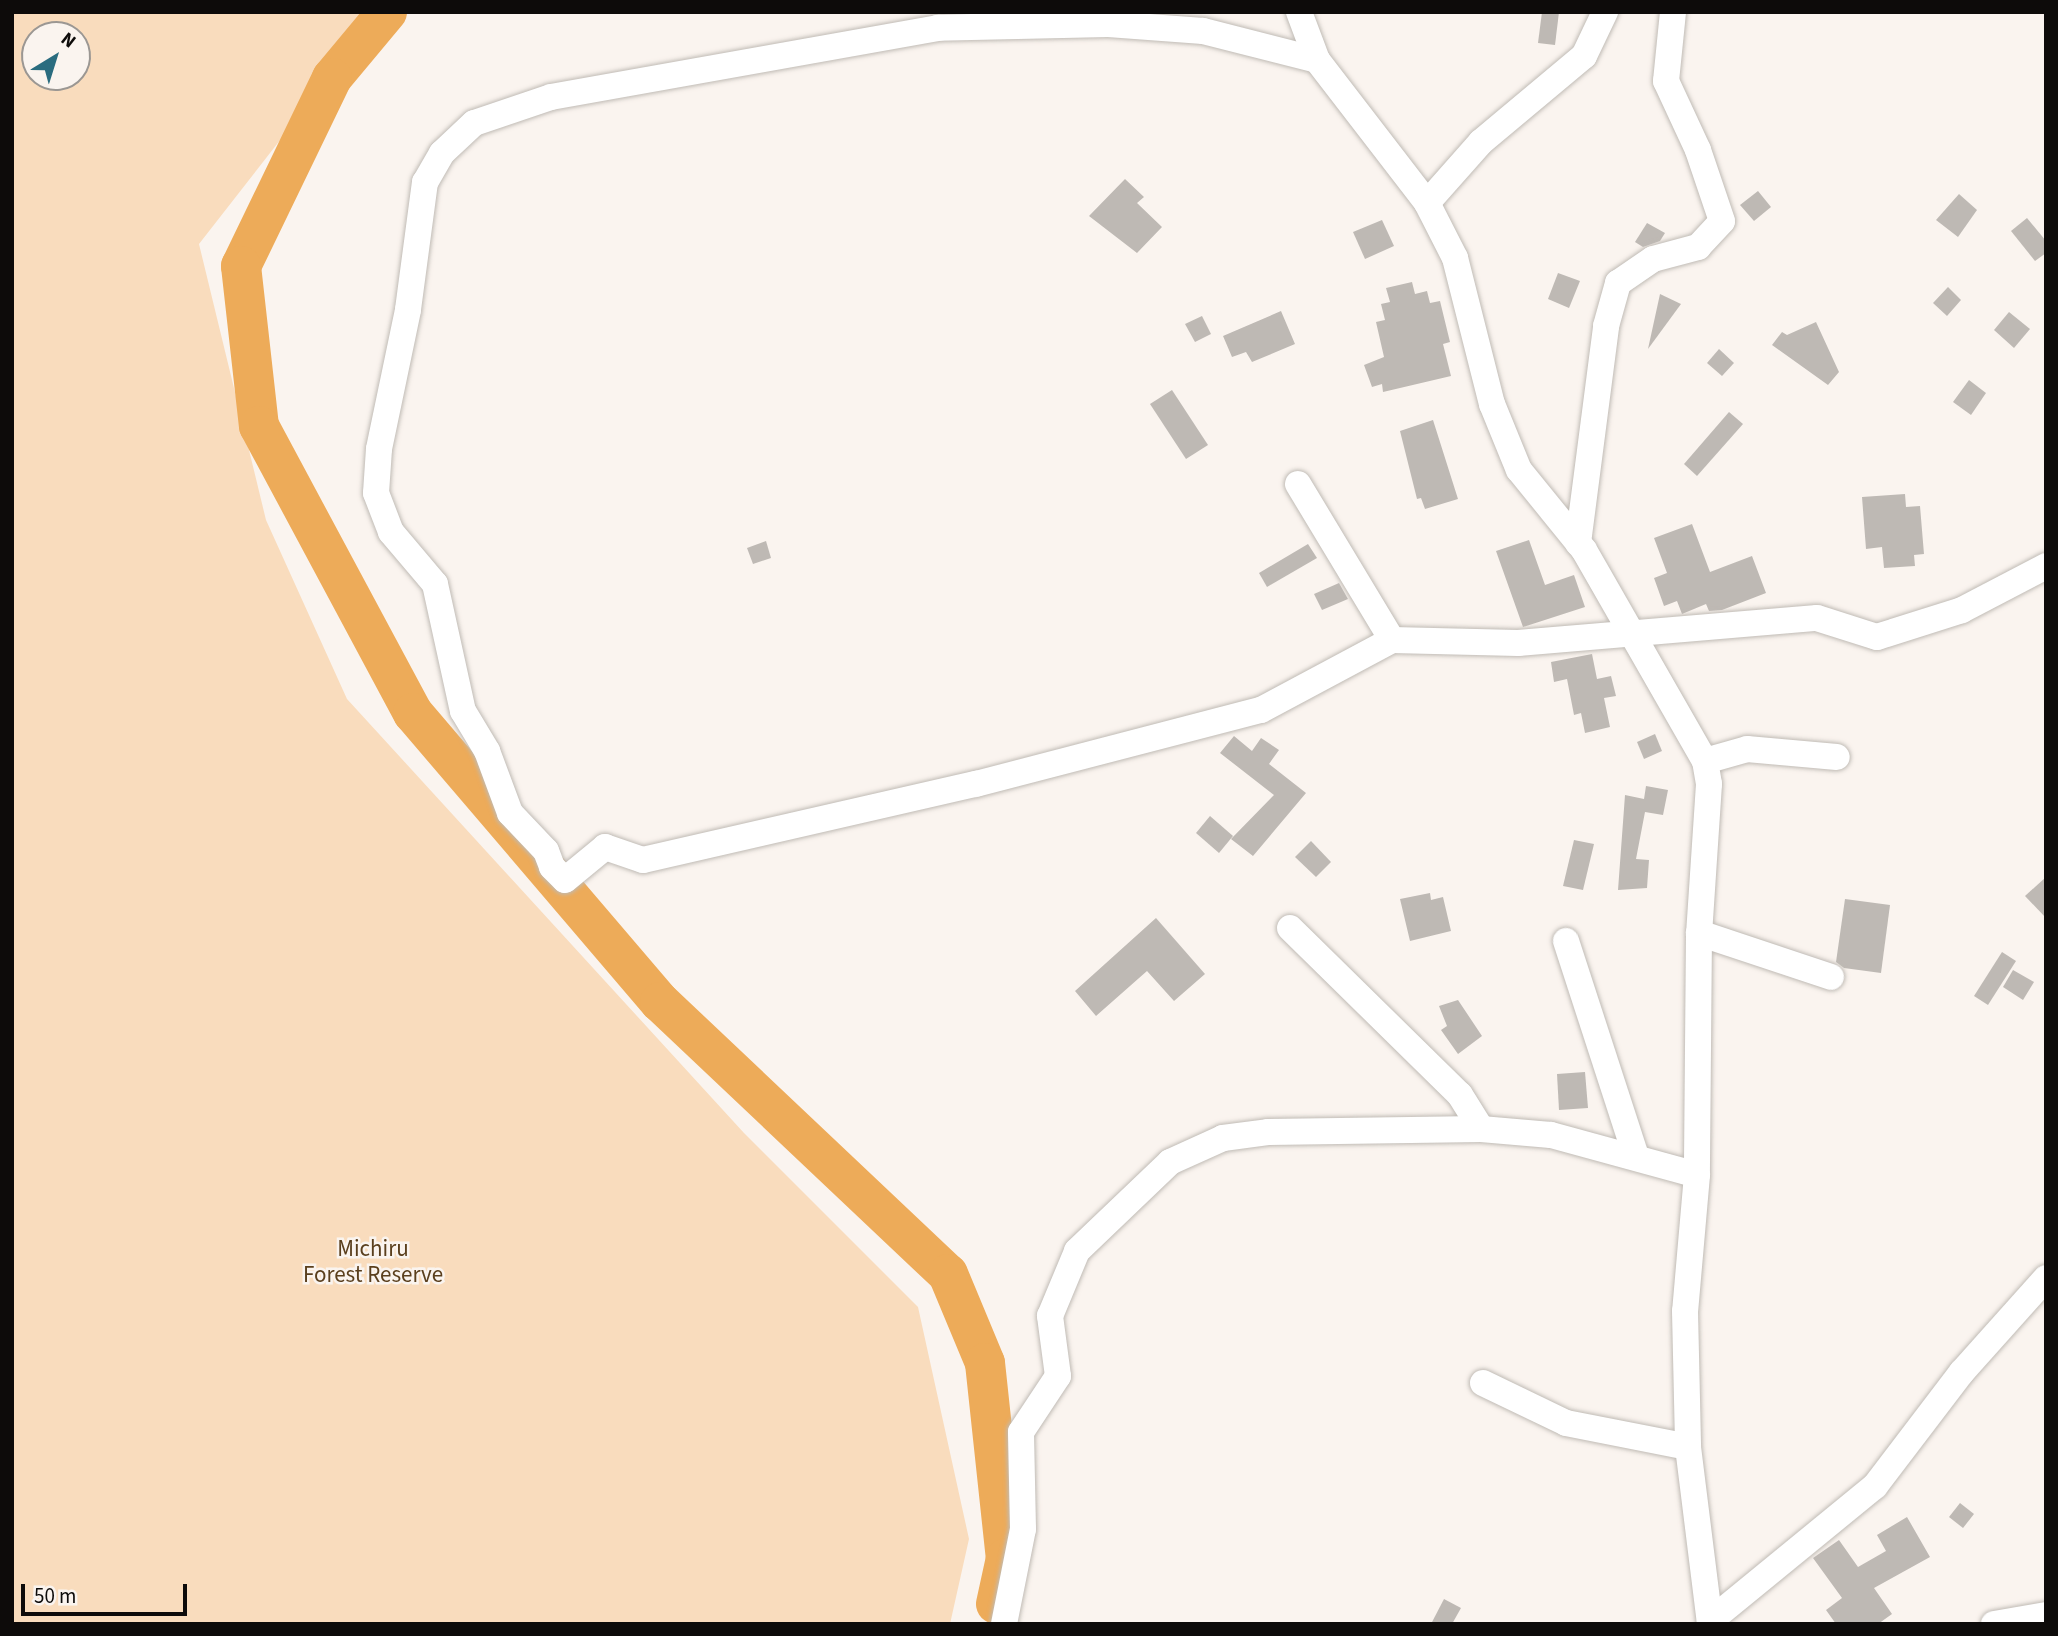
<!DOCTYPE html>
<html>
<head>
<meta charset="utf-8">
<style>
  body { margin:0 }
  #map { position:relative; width:2058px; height:1636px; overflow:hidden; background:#faf4ef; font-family:"Source Sans 3",sans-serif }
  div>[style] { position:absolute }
  .green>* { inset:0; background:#f9dcbd }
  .river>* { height:40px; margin:-20px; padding:0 20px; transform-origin:20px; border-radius:20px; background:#edab59 }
  .building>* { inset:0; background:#beb9b4 }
  .roads { filter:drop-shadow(0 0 2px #c0bbb5) drop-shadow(0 0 2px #c0bbb5) }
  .minor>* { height:26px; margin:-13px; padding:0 13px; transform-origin:13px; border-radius:13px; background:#fff }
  span { translate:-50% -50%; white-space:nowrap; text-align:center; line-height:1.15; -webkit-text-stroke:5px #faf4ef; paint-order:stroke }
  .park-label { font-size:23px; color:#5a3f1d }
  .frame { position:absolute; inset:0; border:14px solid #0d0b0a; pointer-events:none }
  .north { position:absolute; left:21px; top:21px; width:70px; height:70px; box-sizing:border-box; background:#faf4ef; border:2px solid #9b9793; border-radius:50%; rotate:38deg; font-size:19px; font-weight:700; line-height:28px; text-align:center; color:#0d0b0a }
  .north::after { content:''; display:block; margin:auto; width:24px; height:32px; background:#2a6c7f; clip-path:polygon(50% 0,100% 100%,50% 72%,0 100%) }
  .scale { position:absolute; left:21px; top:1584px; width:166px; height:32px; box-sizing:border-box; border:4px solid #0d0b0a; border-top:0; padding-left:9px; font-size:21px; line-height:24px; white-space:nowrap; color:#0d0b0a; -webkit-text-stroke:5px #faf4ef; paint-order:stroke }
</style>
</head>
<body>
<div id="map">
  <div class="green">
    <div style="clip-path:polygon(evenodd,12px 12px,380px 12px,199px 244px,266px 520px,347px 699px,744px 1133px,918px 1307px,969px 1539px,950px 1624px,12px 1624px,12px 12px,35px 35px,77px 35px,77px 77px,35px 77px,35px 35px)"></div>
  </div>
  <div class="river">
    <div style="left:387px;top:12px;width:86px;rotate:129.8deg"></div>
    <div style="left:332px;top:78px;width:209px;rotate:115.8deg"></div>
    <div style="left:241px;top:266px;width:161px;rotate:83.6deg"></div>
    <div style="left:259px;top:426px;width:326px;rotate:61.8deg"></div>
    <div style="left:413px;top:713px;width:380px;rotate:49.5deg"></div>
    <div style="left:660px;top:1002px;width:396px;rotate:43.4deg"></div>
    <div style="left:948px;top:1274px;width:96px;rotate:67.4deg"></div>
    <div style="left:985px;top:1363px;width:196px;rotate:83.9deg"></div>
    <div style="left:1006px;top:1558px;width:47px;rotate:102.3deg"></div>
  </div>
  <div class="building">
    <div style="clip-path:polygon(1542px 12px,1559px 12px,1555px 45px,1538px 43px)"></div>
    <div style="clip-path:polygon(1125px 179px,1144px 197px,1137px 203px,1162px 227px,1137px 253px,1089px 216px)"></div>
    <div style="clip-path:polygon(1758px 191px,1771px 207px,1754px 221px,1740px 205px)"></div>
    <div style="clip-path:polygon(1959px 194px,1977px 210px,1958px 237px,1936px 220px)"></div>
    <div style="clip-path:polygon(2027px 218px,2046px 241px,2046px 253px,2035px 261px,2011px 231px)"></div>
    <div style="clip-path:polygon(1382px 220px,1394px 246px,1365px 259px,1353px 232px)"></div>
    <div style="clip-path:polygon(1647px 223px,1665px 233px,1660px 241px,1643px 247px,1635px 242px)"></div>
    <div style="clip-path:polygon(1558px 273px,1580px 281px,1569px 308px,1548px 299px)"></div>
    <div style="clip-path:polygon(1412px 282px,1415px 294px,1427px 291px,1430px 303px,1440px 301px,1450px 342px,1443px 344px,1451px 376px,1383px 392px,1382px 384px,1372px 387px,1364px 365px,1384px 357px,1376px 322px,1385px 320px,1381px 304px,1390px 302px,1386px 288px)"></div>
    <div style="clip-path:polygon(1948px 287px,1961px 300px,1947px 316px,1933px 303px)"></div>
    <div style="clip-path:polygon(1660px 294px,1681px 304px,1648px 349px)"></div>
    <div style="clip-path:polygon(1281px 311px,1295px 344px,1252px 362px,1246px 352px,1232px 357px,1223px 336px)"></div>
    <div style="clip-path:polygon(2009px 312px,2030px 329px,2014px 348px,1994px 330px)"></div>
    <div style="clip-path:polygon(1202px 316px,1211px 334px,1195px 342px,1185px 324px)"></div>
    <div style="clip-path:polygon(1816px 322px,1839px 372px,1828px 385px,1772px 345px,1782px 332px,1787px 335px)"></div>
    <div style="clip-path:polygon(1719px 349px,1734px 363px,1722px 376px,1707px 363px)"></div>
    <div style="clip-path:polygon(1969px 380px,1986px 393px,1971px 415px,1953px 402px)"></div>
    <div style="clip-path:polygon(1172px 390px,1208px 445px,1186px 459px,1150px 404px)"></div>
    <div style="clip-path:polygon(1729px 412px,1743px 424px,1697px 476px,1684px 464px)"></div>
    <div style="clip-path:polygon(1433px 420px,1458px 499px,1425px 509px,1421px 498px,1417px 499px,1400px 431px)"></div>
    <div style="clip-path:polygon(1905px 494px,1906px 507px,1920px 506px,1924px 554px,1914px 555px,1915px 566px,1884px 568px,1882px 547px,1866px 549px,1862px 497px)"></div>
    <div style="clip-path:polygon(1692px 524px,1710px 572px,1752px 556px,1766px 593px,1722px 610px,1709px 611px,1706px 604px,1682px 614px,1677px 601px,1664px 606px,1654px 578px,1667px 573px,1654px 538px)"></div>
    <div style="clip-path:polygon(1529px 540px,1545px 585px,1574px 575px,1585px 607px,1523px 627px,1496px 551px)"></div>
    <div style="clip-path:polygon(766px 541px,771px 558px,753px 564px,747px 548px)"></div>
    <div style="clip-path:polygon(1308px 544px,1317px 558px,1267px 587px,1259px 573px)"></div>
    <div style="clip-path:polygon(1339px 583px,1348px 599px,1322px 610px,1314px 594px)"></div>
    <div style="clip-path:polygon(1592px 654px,1597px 679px,1611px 676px,1616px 696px,1604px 698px,1610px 727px,1585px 733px,1581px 713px,1574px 715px,1567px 679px,1554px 682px,1551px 662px)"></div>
    <div style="clip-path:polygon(1655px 734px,1662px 751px,1644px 759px,1637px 742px)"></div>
    <div style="clip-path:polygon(1234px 736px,1252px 751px,1261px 738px,1279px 750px,1269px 764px,1306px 793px,1253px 856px,1231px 839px,1274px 795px,1220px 753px)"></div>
    <div style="clip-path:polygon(1646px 786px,1668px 790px,1663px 815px,1645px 812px,1636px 859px,1649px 860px,1647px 888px,1618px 890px,1625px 795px,1644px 799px)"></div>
    <div style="clip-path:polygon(1210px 816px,1233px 836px,1219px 853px,1196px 833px)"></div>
    <div style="clip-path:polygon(1574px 840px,1594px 844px,1583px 890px,1563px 886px)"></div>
    <div style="clip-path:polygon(1311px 841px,1331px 862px,1316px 877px,1295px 857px)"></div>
    <div style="clip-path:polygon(2046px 877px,2046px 918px,2025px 896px)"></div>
    <div style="clip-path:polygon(1430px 893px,1431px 900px,1443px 897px,1451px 931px,1410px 941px,1400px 899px)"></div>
    <div style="clip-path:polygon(1845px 899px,1890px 905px,1881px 973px,1844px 968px,1836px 962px)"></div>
    <div style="clip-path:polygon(1156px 918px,1205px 974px,1174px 1001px,1147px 971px,1096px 1016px,1075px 991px)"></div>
    <div style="clip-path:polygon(2002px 952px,2016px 961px,1988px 1005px,1974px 996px)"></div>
    <div style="clip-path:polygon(2013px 970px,2034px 982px,2023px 1000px,2003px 987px)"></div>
    <div style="clip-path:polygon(1458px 1000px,1482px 1036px,1458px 1054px,1441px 1030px,1447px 1026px,1439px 1006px)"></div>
    <div style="clip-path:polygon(1585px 1072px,1588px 1108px,1559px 1110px,1557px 1074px)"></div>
    <div style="clip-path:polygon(1960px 1503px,1974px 1514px,1963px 1528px,1949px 1517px)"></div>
    <div style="clip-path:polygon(1907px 1517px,1930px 1557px,1874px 1588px,1892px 1614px,1878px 1624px,1836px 1624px,1826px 1610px,1842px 1598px,1813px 1558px,1839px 1540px,1858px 1567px,1886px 1551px,1877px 1535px)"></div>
    <div style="clip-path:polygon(1444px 1599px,1461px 1608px,1452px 1624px,1431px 1624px)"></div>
  </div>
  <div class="roads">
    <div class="minor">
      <div style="left:1299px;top:12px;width:51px;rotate:69.4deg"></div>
      <div style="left:1317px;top:60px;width:180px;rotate:52.4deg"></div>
      <div style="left:1427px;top:203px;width:62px;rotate:63deg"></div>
      <div style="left:1455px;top:258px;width:151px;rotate:75.8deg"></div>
      <div style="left:1492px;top:404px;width:71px;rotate:67.8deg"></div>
      <div style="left:1519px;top:470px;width:103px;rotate:50.9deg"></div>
      <div style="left:1584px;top:550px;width:243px;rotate:60.2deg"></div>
      <div style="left:1705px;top:761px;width:23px;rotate:80deg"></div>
      <div style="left:1709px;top:784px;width:149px;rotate:93.8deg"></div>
      <div style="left:1699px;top:933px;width:242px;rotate:90.5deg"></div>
      <div style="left:1697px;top:1175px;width:137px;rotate:95deg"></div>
      <div style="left:1685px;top:1311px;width:136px;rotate:88.7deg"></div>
      <div style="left:1688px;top:1447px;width:178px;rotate:82.9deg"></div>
      <div style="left:1317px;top:60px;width:118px;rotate:-165.7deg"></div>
      <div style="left:1203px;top:31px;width:95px;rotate:-175.8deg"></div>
      <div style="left:1108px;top:24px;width:170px;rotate:178.7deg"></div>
      <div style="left:938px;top:28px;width:393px;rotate:169.9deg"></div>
      <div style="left:551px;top:97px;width:81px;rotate:161.3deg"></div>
      <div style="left:474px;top:123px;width:44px;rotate:136.8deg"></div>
      <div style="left:442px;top:153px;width:34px;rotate:120deg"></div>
      <div style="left:425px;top:182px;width:129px;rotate:97.6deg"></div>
      <div style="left:408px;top:310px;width:142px;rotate:101.8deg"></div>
      <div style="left:379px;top:449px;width:44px;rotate:93.9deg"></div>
      <div style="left:376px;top:493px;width:42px;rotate:69deg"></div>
      <div style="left:391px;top:532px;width:68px;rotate:49.8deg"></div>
      <div style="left:435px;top:584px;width:130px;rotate:77.6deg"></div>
      <div style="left:463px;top:711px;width:47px;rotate:59deg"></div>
      <div style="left:487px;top:751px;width:66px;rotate:69.6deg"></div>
      <div style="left:510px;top:813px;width:52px;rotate:46.5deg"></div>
      <div style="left:546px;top:851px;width:17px;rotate:69deg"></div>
      <div style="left:552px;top:867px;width:18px;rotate:45deg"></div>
      <div style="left:565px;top:880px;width:52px;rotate:-39.5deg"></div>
      <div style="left:605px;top:847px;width:40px;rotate:18.9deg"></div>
      <div style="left:643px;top:860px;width:342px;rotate:-12.9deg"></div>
      <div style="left:976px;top:784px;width:294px;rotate:-14.6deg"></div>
      <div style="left:1261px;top:710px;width:149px;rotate:-28.1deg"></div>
      <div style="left:1427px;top:203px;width:81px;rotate:-48.5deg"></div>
      <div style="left:1481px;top:142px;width:134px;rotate:-39.9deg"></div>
      <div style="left:1584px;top:56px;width:49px;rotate:-64.5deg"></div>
      <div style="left:1298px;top:484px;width:182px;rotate:58.9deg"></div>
      <div style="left:1392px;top:640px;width:126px;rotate:1.4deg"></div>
      <div style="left:1518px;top:643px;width:300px;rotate:-4.8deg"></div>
      <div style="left:1817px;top:618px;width:63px;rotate:17.6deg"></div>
      <div style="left:1877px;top:637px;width:89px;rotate:-17.6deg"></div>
      <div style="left:1962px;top:610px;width:95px;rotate:-27.6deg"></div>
      <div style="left:1578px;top:543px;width:219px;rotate:-82.6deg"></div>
      <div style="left:1606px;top:326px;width:45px;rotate:-74.4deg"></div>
      <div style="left:1618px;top:283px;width:42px;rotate:-34.4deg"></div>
      <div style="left:1653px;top:259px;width:47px;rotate:-14.9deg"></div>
      <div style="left:1698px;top:247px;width:35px;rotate:-47deg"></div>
      <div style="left:1722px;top:221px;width:75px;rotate:-108.7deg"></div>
      <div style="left:1698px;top:150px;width:76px;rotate:-114.9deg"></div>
      <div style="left:1666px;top:81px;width:69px;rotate:-84.2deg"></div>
      <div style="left:1705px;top:761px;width:44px;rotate:-15.9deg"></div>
      <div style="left:1747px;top:749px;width:90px;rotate:5.1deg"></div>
      <div style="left:1290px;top:928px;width:238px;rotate:44.5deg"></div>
      <div style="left:1460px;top:1095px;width:40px;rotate:58deg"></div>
      <div style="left:1699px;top:933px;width:139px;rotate:18.4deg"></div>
      <div style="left:1566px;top:941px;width:226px;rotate:72deg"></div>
      <div style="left:1483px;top:1383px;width:92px;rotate:25.7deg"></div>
      <div style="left:1566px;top:1423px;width:124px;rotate:11.1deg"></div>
      <div style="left:1710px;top:1621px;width:213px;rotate:-39.3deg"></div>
      <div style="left:1875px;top:1486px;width:143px;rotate:-52.7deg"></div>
      <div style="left:1962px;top:1372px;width:126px;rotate:-48.2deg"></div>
      <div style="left:1004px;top:1624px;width:97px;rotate:-78.7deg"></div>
      <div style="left:1023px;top:1529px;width:97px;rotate:-91.2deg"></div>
      <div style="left:1021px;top:1432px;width:67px;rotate:-56.5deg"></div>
      <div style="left:1058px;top:1376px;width:61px;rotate:-97.6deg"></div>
      <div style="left:1050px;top:1316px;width:70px;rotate:-67.4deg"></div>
      <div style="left:1077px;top:1251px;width:129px;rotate:-43.7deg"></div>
      <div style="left:1170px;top:1162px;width:58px;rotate:-24.4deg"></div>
      <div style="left:1223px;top:1138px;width:45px;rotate:-7.6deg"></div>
      <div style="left:1268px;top:1132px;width:213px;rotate:-0.8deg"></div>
      <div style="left:1481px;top:1129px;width:70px;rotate:4.9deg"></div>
      <div style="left:1551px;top:1135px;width:151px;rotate:15.3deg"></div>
      <div style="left:1994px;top:1624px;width:53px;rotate:-9.8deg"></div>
    </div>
  </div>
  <div class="park-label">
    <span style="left:373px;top:1262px">Michiru<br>Forest Reserve</span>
  </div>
  <div class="frame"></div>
  <div class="north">N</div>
  <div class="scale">50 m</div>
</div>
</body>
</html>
